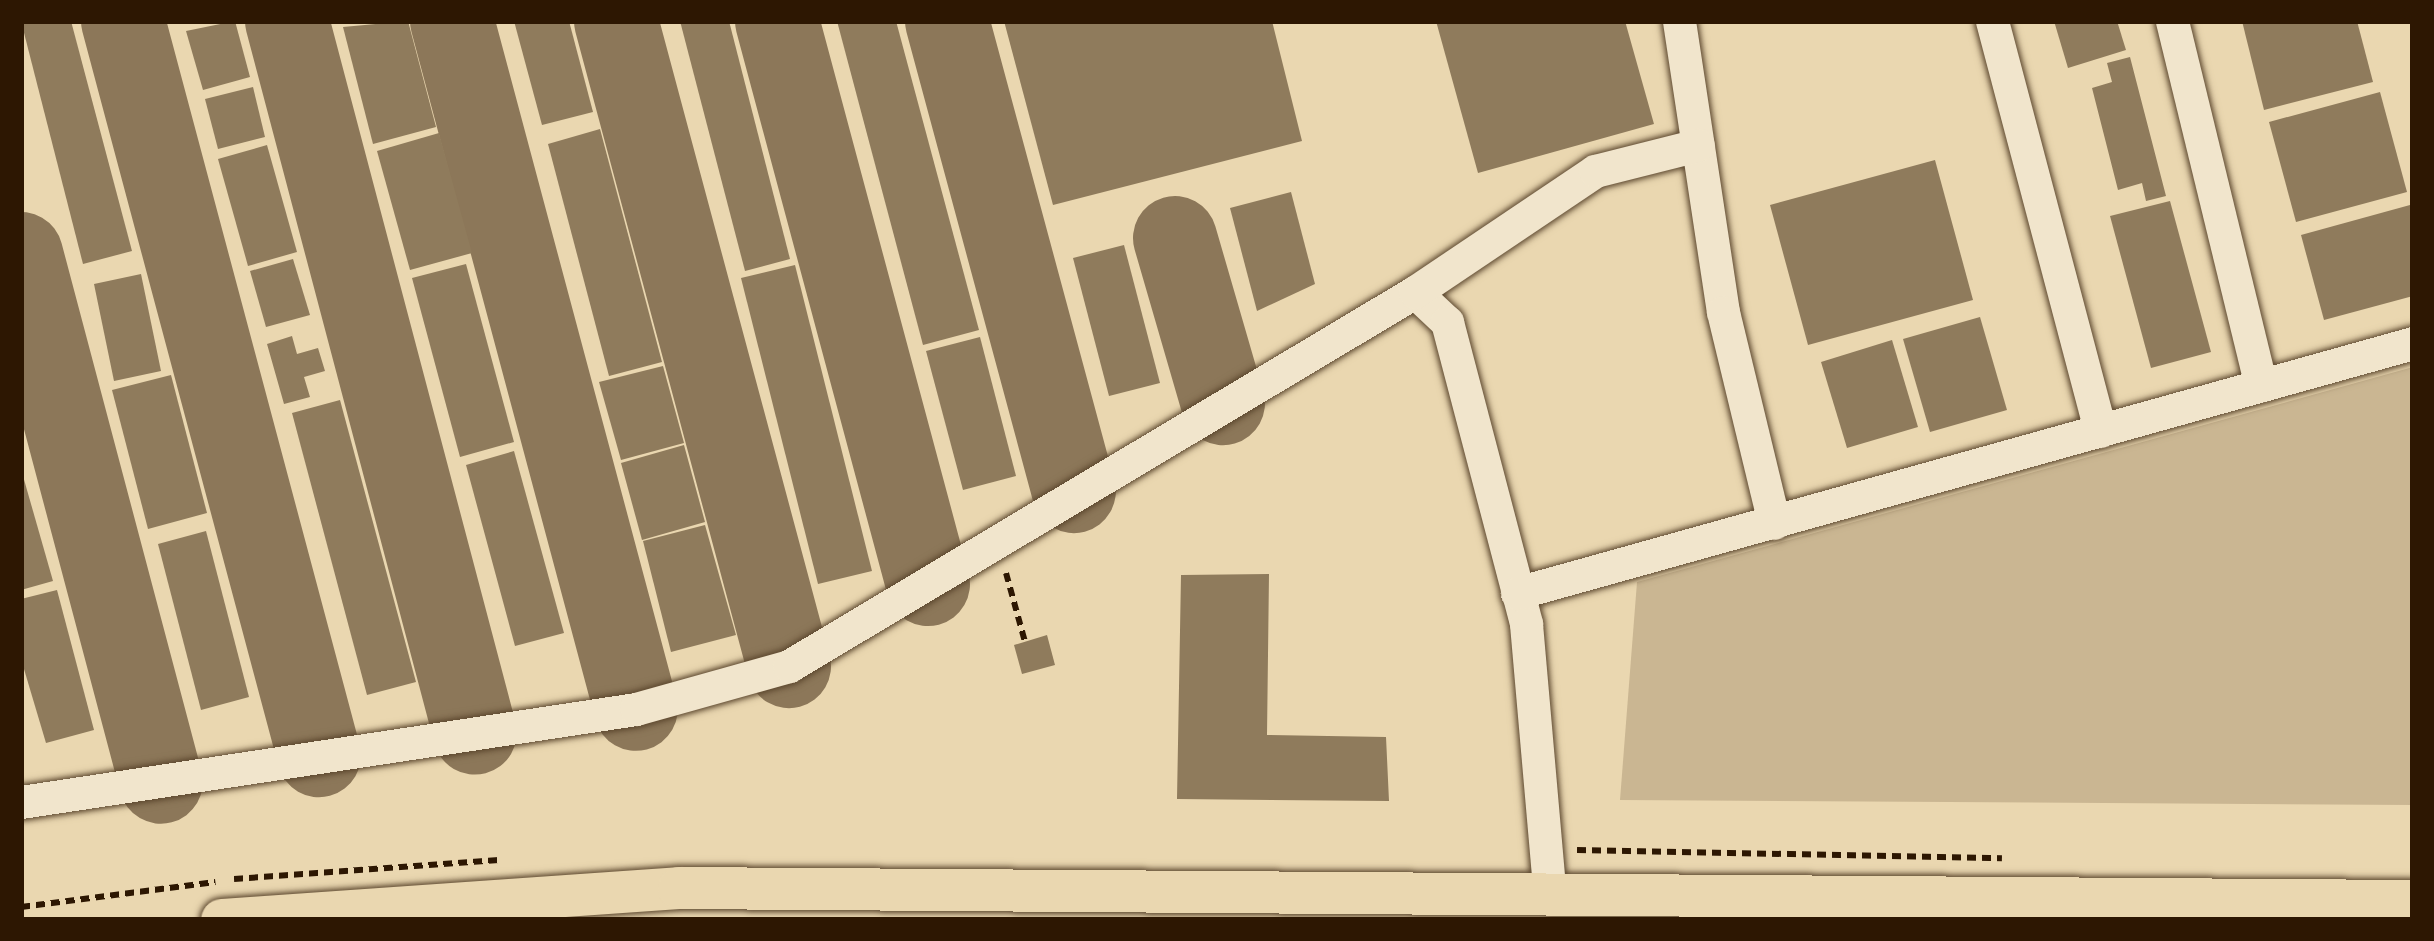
<!DOCTYPE html>
<html>
<head>
<meta charset="utf-8">
<style>
  body { margin:0 }
  #map { position:relative; width:2434px; height:941px; overflow:hidden; background:#ead7b0; font-family:"IM FELL French Canon",serif }
  div>[style] { position:absolute }
  .green>* { inset:0; background:#cab692 }
  .taxiway>* { height:84px; margin:-42px; padding:0 42px; transform-origin:42px; border-radius:42px; background:#8c7759 }
  .building>* { inset:0; background:#8f7b5c }
  .path>* { height:6px; margin-top:-3px; transform-origin:0; background:repeating-linear-gradient(90deg,#2d1702 0 9px,transparent 0 15px) }
  .roads { filter:drop-shadow(0 0 3px #5c472e) drop-shadow(0 0 3px #5c472e) }
  .minor>* { height:33px; margin:-16.5px; padding:0 16.5px; transform-origin:16.5px; border-radius:16.5px; background:#f1e5cc }
  .major>* { height:42px; margin:-21px; padding:0 21px; transform-origin:21px; border-radius:21px; background:#ead7b0 }
  span { translate:-50% -50%; white-space:nowrap; text-align:center; line-height:1.15; -webkit-text-stroke:10px #f1e5cc; paint-order:stroke }
  .frame { position:absolute; inset:0; border:24px solid #2d1702; pointer-events:none }
</style>
</head>
<body>
<div id="map">
  <div class="green">
    <div style="clip-path:polygon(2413px 367px,2413px 805px,1620px 800px,1637px 582px)"></div>
  </div>
  <div class="taxiway">
    <div style="left:123px;top:21px;width:760px;rotate:75.05deg"></div>
    <div style="left:287px;top:21px;width:736px;rotate:75.21deg"></div>
    <div style="left:452px;top:21px;width:712px;rotate:75.03deg"></div>
    <div style="left:616px;top:21px;width:668px;rotate:74.99deg"></div>
    <div style="left:777px;top:21px;width:583px;rotate:74.99deg"></div>
    <div style="left:947px;top:21px;width:487px;rotate:74.9deg"></div>
    <div style="left:1175px;top:238px;width:172px;rotate:73.8deg"></div>
    <div style="left:21px;top:254px;width:546px;rotate:75.15deg"></div>
  </div>
  <div class="building">
    <div style="clip-path:polygon(21px 21px,71px 21px,132px 251px,83px 264px)"></div>
    <div style="clip-path:polygon(235px 21px,250px 77px,203px 90px,186px 31px)"></div>
    <div style="clip-path:polygon(408px 21px,436px 127px,373px 144px,343px 27px)"></div>
    <div style="clip-path:polygon(514px 21px,569px 21px,593px 112px,542px 125px)"></div>
    <div style="clip-path:polygon(680px 21px,729px 21px,790px 259px,745px 271px)"></div>
    <div style="clip-path:polygon(837px 21px,896px 21px,979px 330px,923px 345px)"></div>
    <div style="clip-path:polygon(1004px 21px,1272px 21px,1302px 141px,1053px 205px)"></div>
    <div style="clip-path:polygon(1436px 21px,1625px 21px,1654px 124px,1478px 173px)"></div>
    <div style="clip-path:polygon(2054px 21px,2117px 21px,2126px 50px,2068px 68px)"></div>
    <div style="clip-path:polygon(2242px 21px,2357px 21px,2373px 82px,2264px 110px)"></div>
    <div style="clip-path:polygon(2130px 57px,2166px 196px,2146px 201px,2142px 183px,2118px 190px,2092px 88px,2112px 82px,2107px 63px)"></div>
    <div style="clip-path:polygon(253px 87px,265px 137px,218px 149px,205px 99px)"></div>
    <div style="clip-path:polygon(2380px 92px,2407px 192px,2296px 222px,2269px 122px)"></div>
    <div style="clip-path:polygon(600px 129px,662px 362px,609px 376px,548px 144px)"></div>
    <div style="clip-path:polygon(439px 133px,472px 253px,410px 270px,377px 151px)"></div>
    <div style="clip-path:polygon(267px 145px,297px 252px,248px 266px,218px 159px)"></div>
    <div style="clip-path:polygon(1935px 160px,1973px 300px,1808px 345px,1770px 205px)"></div>
    <div style="clip-path:polygon(1291px 192px,1315px 284px,1257px 311px,1230px 208px)"></div>
    <div style="clip-path:polygon(2170px 201px,2211px 352px,2151px 368px,2110px 216px)"></div>
    <div style="clip-path:polygon(2410px 205px,2413px 296px,2324px 320px,2301px 235px)"></div>
    <div style="clip-path:polygon(1124px 245px,1160px 383px,1109px 396px,1073px 258px)"></div>
    <div style="clip-path:polygon(293px 259px,310px 315px,266px 327px,250px 271px)"></div>
    <div style="clip-path:polygon(466px 264px,514px 442px,460px 457px,412px 278px)"></div>
    <div style="clip-path:polygon(795px 265px,872px 571px,818px 584px,741px 278px)"></div>
    <div style="clip-path:polygon(141px 274px,161px 371px,114px 381px,94px 284px)"></div>
    <div style="clip-path:polygon(1980px 317px,2007px 410px,1930px 432px,1903px 339px)"></div>
    <div style="clip-path:polygon(292px 336px,297px 354px,318px 348px,325px 371px,304px 377px,310px 397px,284px 404px,267px 344px)"></div>
    <div style="clip-path:polygon(980px 337px,1016px 476px,963px 490px,926px 351px)"></div>
    <div style="clip-path:polygon(1892px 340px,1918px 427px,1847px 448px,1821px 362px)"></div>
    <div style="clip-path:polygon(663px 366px,684px 443px,621px 460px,599px 382px)"></div>
    <div style="clip-path:polygon(171px 375px,207px 513px,148px 529px,112px 390px)"></div>
    <div style="clip-path:polygon(340px 400px,416px 682px,367px 695px,292px 413px)"></div>
    <div style="clip-path:polygon(684px 445px,705px 522px,642px 540px,621px 463px)"></div>
    <div style="clip-path:polygon(514px 451px,564px 633px,515px 646px,466px 465px)"></div>
    <div style="clip-path:polygon(21px 469px,53px 581px,21px 590px)"></div>
    <div style="clip-path:polygon(705px 525px,736px 635px,671px 652px,643px 541px)"></div>
    <div style="clip-path:polygon(206px 531px,249px 697px,201px 710px,158px 544px)"></div>
    <div style="clip-path:polygon(1269px 574px,1267px 735px,1386px 737px,1389px 801px,1177px 799px,1181px 575px)"></div>
    <div style="clip-path:polygon(57px 590px,94px 730px,46px 743px,21px 659px,21px 599px)"></div>
    <div style="clip-path:polygon(1047px 635px,1055px 665px,1022px 674px,1014px 645px)"></div>
  </div>
  <div class="path">
    <div style="left:1006px;top:573px;width:72px;rotate:74.6deg"></div>
    <div style="left:1577px;top:850px;width:425px;rotate:1.1deg"></div>
    <div style="left:234px;top:879px;width:269px;rotate:-4.1deg"></div>
    <div style="left:21px;top:907px;width:196px;rotate:-7.3deg"></div>
  </div>
  <div class="roads">
    <div class="minor">
      <div style="left:1679px;top:21px;width:294px;rotate:81.4deg"></div>
      <div style="left:1723px;top:312px;width:217px;rotate:76.4deg"></div>
      <div style="left:1992px;top:21px;width:424px;rotate:75.2deg"></div>
      <div style="left:2172px;top:21px;width:375px;rotate:76.3deg"></div>
      <div style="left:1415px;top:292px;width:44px;rotate:43.2deg"></div>
      <div style="left:1447px;top:322px;width:312px;rotate:75.3deg"></div>
      <div style="left:1526px;top:624px;width:275px;rotate:85deg"></div>
      <div style="left:1517px;top:593px;width:930px;rotate:-15.59deg"></div>
      <div style="left:21px;top:802px;width:622px;rotate:-8.6deg"></div>
      <div style="left:636px;top:709px;width:159px;rotate:-15.7deg"></div>
      <div style="left:789px;top:666px;width:729px;rotate:-30.86deg"></div>
      <div style="left:1415px;top:292px;width:217px;rotate:-33.9deg"></div>
      <div style="left:1595px;top:171px;width:106px;rotate:-14.2deg"></div>
    </div>
    <div class="major">
      <div style="left:222px;top:920px;width:458px;rotate:-4deg"></div>
      <div style="left:679px;top:888px;width:1734px;rotate:0.43deg"></div>
    </div>
  </div>
  <div class="frame"></div>
</div>
</body>
</html>
